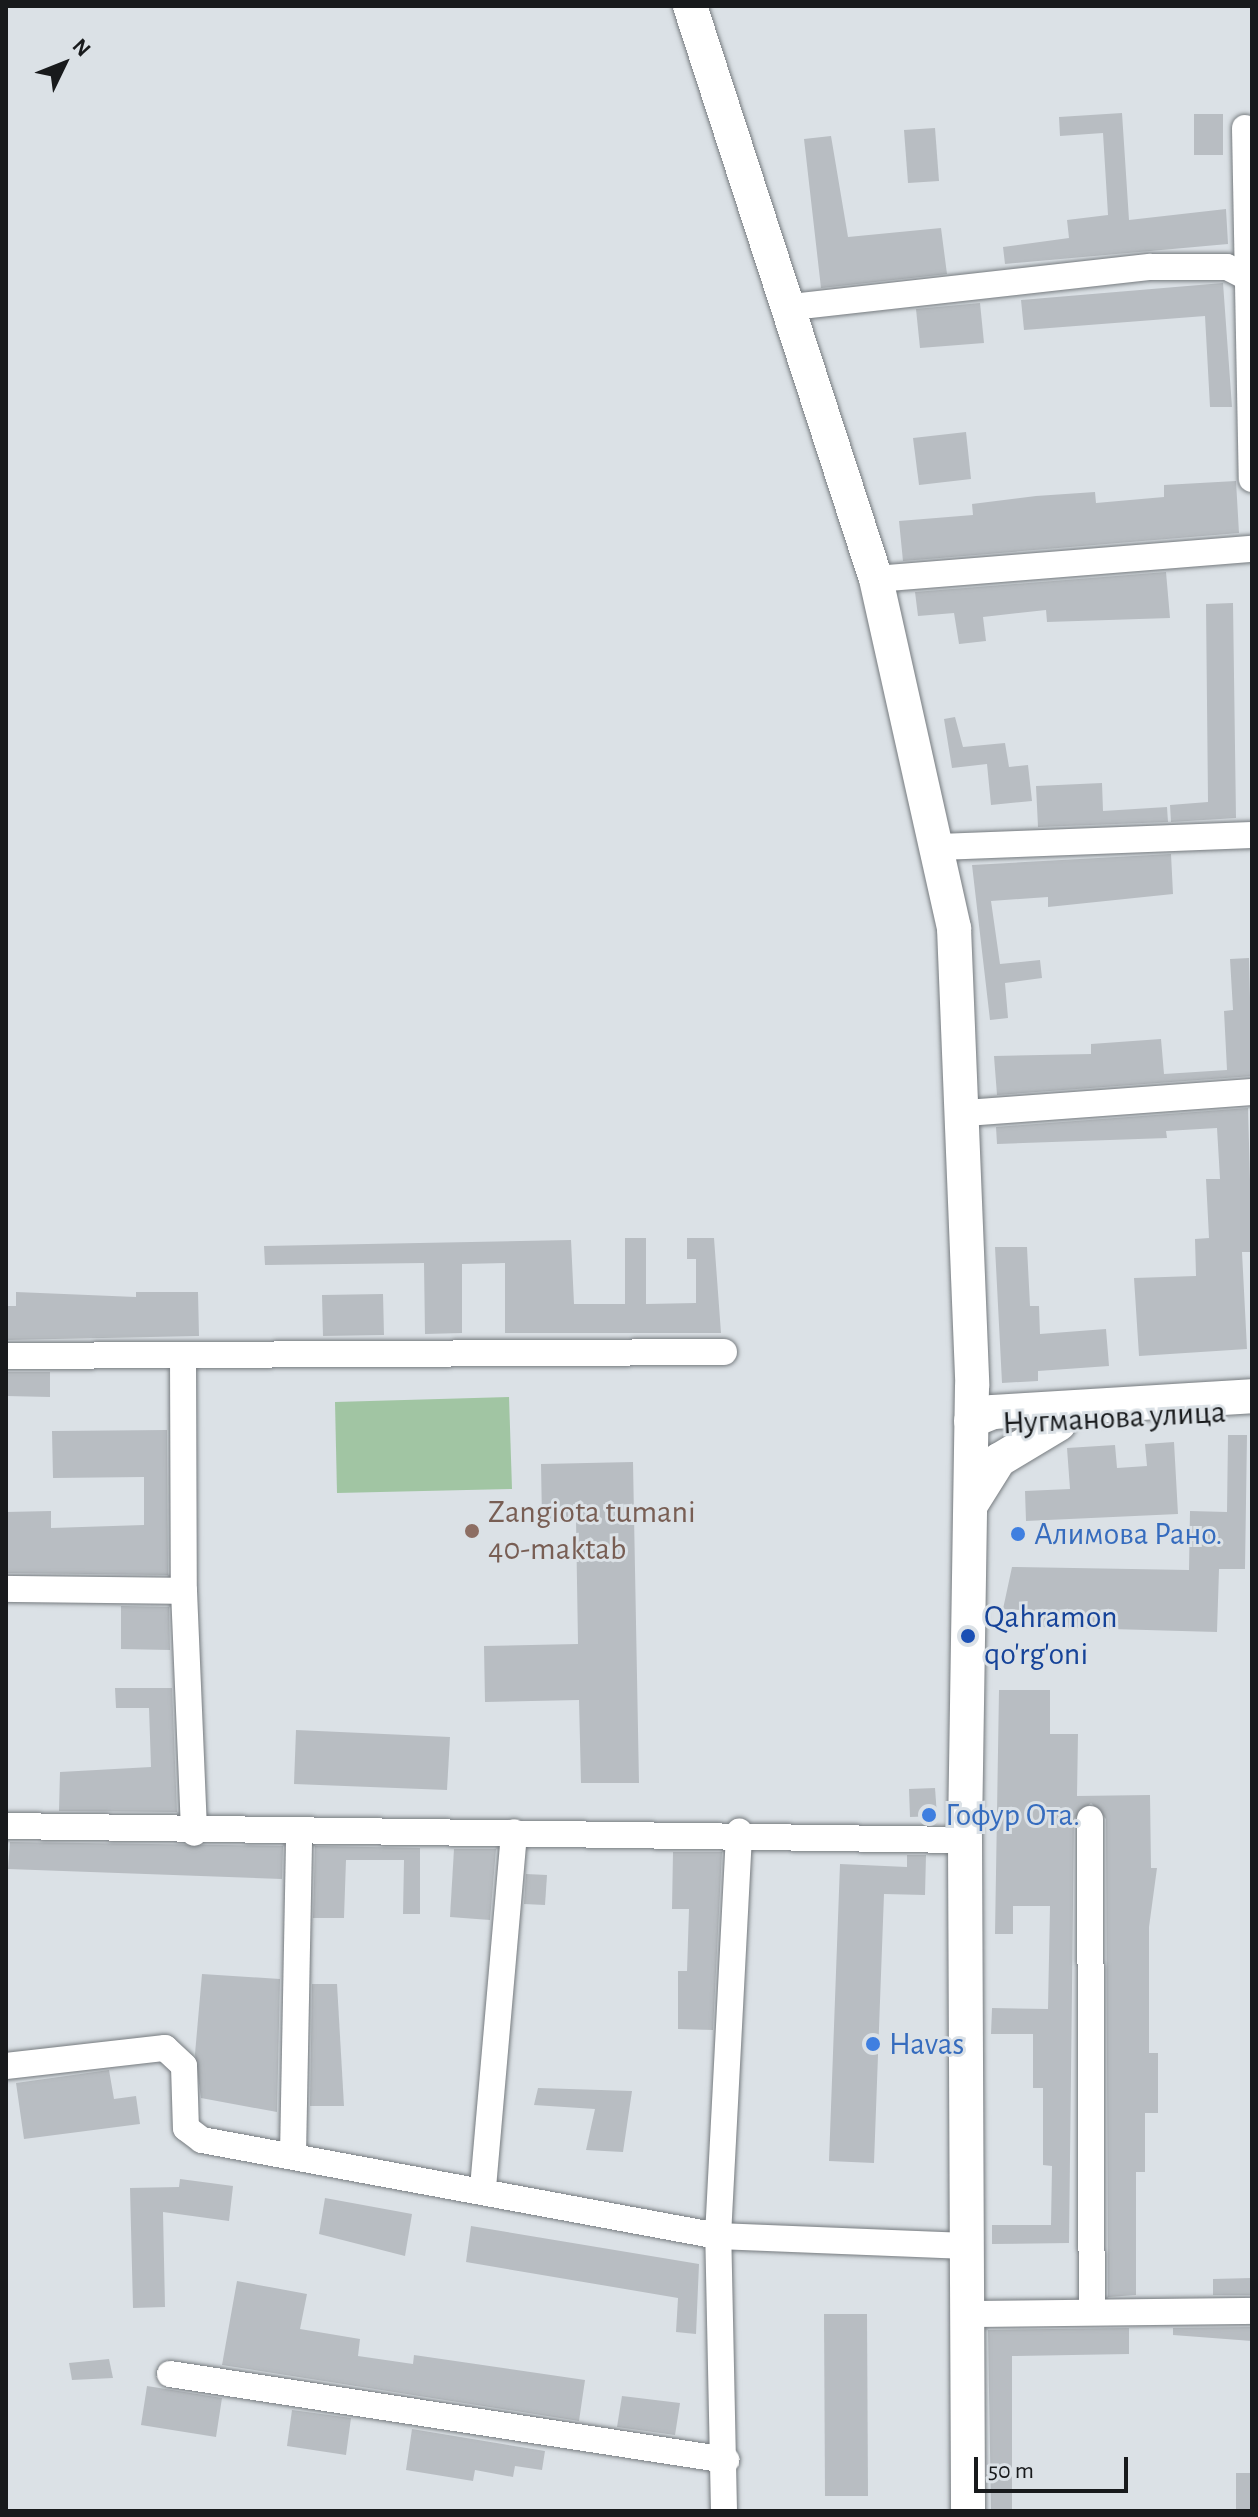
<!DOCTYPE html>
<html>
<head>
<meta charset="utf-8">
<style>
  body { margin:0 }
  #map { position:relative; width:1258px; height:2517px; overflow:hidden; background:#dbe1e6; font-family:"Alegreya Sans",sans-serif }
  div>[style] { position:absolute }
  .green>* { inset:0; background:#a1c5a3 }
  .building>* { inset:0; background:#b8bdc2 }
  .roads { filter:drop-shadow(0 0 2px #767b7f) drop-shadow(0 0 2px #767b7f) }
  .minor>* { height:26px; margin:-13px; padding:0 13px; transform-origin:13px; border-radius:13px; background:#fff }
  .major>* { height:34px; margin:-17px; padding:0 17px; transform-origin:17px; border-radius:17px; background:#fff }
  .dots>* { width:22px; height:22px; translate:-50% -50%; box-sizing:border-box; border:4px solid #dbe1e6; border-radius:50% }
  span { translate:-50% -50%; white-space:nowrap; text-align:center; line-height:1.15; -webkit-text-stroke:6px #dbe1e6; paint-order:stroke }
  .street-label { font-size:32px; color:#181a1c }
  .education-label { font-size:32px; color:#785e54 }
  .left { translate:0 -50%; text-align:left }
  .shop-label { font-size:32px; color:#366cbe }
  .transit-label { font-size:32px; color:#164399 }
  .frame { position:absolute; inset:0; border:8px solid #181a1c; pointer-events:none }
  .north { position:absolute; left:24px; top:24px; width:80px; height:80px; -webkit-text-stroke:6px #dbe1e6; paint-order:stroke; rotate:47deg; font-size:22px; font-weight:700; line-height:32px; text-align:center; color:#181a1c }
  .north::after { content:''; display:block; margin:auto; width:28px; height:36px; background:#181a1c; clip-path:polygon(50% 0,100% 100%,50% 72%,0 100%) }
  .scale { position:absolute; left:974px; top:2457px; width:154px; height:36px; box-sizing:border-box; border:4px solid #181a1c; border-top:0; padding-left:10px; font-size:24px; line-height:28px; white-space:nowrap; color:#181a1c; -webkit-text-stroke:6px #dbe1e6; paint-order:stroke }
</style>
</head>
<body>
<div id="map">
  <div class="green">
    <div style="clip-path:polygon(509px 1397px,512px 1489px,337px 1493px,335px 1402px)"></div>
  </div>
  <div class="building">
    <div style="clip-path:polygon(1122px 113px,1129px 220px,1226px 209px,1228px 244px,1005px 264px,1003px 247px,1069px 238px,1067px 220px,1108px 215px,1103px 133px,1060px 136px,1059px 117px)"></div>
    <div style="clip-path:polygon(1194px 114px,1223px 114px,1223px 155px,1194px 155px)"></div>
    <div style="clip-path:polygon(935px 128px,939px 181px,908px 183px,904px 130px)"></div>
    <div style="clip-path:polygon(831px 136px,848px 237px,941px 228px,947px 274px,821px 288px,804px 139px)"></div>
    <div style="clip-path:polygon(1223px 283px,1232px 407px,1210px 407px,1205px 316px,1024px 330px,1021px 300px)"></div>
    <div style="clip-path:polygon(980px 303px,984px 343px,920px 348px,916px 309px)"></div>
    <div style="clip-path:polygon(966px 432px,971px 479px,919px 485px,913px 438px)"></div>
    <div style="clip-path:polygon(1236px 481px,1239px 533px,903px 561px,899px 521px,973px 515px,972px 504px,1036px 496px,1095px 492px,1096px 503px,1164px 497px,1164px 485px)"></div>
    <div style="clip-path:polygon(1166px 572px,1170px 618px,1047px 622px,1046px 610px,983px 617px,986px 641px,959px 644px,954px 613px,918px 616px,915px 592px)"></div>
    <div style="clip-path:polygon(1233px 603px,1236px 818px,1171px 822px,1170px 805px,1208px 802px,1206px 604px)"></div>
    <div style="clip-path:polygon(955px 717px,963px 747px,1005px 743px,1009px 767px,1028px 765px,1032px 801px,991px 805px,987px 764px,952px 768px,944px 719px)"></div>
    <div style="clip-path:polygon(1102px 783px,1103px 811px,1167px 807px,1168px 822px,1038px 827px,1036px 786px)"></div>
    <div style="clip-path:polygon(1171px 854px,1173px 894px,1048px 907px,1048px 897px,991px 901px,1000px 964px,1040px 960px,1042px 978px,1005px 983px,1008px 1018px,990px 1020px,972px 865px)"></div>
    <div style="clip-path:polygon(1249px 958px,1252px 1076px,997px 1095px,994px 1056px,1091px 1054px,1091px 1044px,1161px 1039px,1164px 1074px,1227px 1070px,1224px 1011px,1233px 1010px,1230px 959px)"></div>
    <div style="clip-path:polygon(1248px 1108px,1252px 1252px,1242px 1252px,1247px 1349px,1139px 1356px,1134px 1278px,1196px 1276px,1195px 1239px,1209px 1238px,1206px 1179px,1220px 1179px,1217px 1128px,1166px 1131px,1167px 1138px,997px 1144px,996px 1127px)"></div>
    <div style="clip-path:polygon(625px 1238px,646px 1238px,646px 1304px,696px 1303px,696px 1259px,687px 1259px,687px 1238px,714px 1238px,721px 1333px,505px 1333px,505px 1263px,462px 1264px,462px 1333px,425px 1334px,424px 1263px,265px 1265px,264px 1246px,571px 1240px,574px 1304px,625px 1304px)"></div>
    <div style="clip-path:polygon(995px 1247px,1027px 1247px,1030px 1306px,1039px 1306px,1040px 1334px,1106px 1329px,1109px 1366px,1038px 1371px,1038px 1381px,1002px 1383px)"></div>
    <div style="clip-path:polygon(16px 1292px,136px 1297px,136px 1292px,198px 1292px,199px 1336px,6px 1340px,6px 1306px,16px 1306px)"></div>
    <div style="clip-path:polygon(383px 1294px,384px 1335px,323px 1336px,322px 1295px)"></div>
    <div style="clip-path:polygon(6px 1372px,50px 1372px,50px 1397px,6px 1396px)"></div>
    <div style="clip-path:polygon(167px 1430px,168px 1575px,6px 1573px,6px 1512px,51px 1511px,51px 1528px,144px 1525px,144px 1477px,53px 1478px,52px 1431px)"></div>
    <div style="clip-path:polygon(1228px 1435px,1247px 1435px,1245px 1569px,1219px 1569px,1217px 1632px,1041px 1627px,1042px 1611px,1003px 1609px,1012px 1567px,1189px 1570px,1190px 1511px,1227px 1512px)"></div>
    <div style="clip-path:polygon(1174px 1442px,1178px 1514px,1026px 1521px,1025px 1491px,1070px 1489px,1067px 1448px,1115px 1445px,1117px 1468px,1147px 1466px,1145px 1444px)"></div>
    <div style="clip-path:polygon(633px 1462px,639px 1783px,581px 1783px,579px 1700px,485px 1702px,484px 1646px,578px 1644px,576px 1520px,542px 1520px,541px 1464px)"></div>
    <div style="clip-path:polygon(121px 1606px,169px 1607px,170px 1650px,121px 1649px)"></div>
    <div style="clip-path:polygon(115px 1688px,172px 1688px,177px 1812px,59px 1811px,60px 1772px,151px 1767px,149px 1708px,116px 1708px)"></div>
    <div style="clip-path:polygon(999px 1690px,1050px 1690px,1050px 1734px,1078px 1734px,1077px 1796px,1150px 1795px,1151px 1868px,1157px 1868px,1149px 1927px,1149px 2053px,1158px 2053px,1158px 2113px,1145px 2113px,1145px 2172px,1136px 2172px,1136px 2295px,1108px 2297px,1106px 1819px,1091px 1803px,1074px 1819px,1069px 2243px,992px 2244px,992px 2225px,1051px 2225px,1052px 2166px,1043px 2165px,1043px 2088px,1033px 2088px,1033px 2034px,991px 2034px,992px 2008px,1048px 2009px,1050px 1906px,1013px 1906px,1013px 1934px,995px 1934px)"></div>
    <div style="clip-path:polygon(296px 1730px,450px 1737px,447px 1790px,294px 1784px)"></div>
    <div style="clip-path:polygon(935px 1788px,937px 1816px,910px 1817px,909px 1789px)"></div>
    <div style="clip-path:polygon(10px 1842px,283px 1846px,282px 1879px,8px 1869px)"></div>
    <div style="clip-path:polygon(315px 1846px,420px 1848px,420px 1914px,403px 1914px,404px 1860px,346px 1860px,344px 1918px,313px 1918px)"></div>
    <div style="clip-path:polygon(454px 1849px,496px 1849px,490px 1920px,450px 1917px)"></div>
    <div style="clip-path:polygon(673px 1852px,722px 1852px,713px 2030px,678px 2029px,678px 1971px,687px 1971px,689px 1909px,672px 1909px)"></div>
    <div style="clip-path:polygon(907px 1855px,926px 1855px,925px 1895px,884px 1894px,874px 2163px,829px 2161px,840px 1864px,907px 1867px)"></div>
    <div style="clip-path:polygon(526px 1874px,547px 1875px,545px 1905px,524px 1904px)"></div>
    <div style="clip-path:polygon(202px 1974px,280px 1979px,277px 2112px,201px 2098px,195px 2054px)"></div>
    <div style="clip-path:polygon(312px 1984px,337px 1984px,344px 2106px,310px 2106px)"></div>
    <div style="clip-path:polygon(109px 2070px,114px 2099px,136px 2096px,140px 2124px,24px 2139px,16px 2083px)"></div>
    <div style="clip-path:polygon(538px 2088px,632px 2091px,623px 2152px,586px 2150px,595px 2109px,534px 2105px)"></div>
    <div style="clip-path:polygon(180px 2179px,233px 2186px,229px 2221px,163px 2212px,165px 2307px,133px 2308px,130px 2188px,179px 2187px)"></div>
    <div style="clip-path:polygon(325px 2198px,412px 2214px,405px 2256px,319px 2234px)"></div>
    <div style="clip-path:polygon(471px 2226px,699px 2264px,696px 2334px,676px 2332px,678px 2298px,466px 2262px)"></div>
    <div style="clip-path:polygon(1252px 2278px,1252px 2295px,1213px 2295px,1213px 2279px)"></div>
    <div style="clip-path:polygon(237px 2281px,307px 2294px,300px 2329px,360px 2339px,358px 2356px,413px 2364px,414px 2355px,585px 2380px,579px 2421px,222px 2365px)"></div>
    <div style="clip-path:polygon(824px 2314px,867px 2314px,868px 2496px,825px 2496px)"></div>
    <div style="clip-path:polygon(1252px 2327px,1252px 2341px,1173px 2335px,1173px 2328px)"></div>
    <div style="clip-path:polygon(1129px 2328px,1129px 2354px,1012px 2356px,1012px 2511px,991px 2511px,988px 2330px)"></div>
    <div style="clip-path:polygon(109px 2359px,113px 2378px,72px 2380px,69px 2363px)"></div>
    <div style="clip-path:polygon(147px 2386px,222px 2398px,216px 2437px,141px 2425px)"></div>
    <div style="clip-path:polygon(622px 2396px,680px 2403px,675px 2435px,617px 2427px)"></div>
    <div style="clip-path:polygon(292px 2410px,351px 2418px,346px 2455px,287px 2446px)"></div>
    <div style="clip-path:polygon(412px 2429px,545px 2451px,542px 2470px,515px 2466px,513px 2477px,475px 2470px,473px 2481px,406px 2470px)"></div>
    <div style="clip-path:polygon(1236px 2473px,1252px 2473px,1252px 2511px,1236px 2511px)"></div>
  </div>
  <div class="roads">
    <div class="minor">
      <div style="left:1245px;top:128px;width:351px;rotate:88.9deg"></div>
      <div style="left:792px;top:307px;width:361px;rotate:-6.4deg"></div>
      <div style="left:1151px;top:267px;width:76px"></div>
      <div style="left:1227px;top:267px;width:28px;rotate:27deg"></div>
      <div style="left:876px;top:579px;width:377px;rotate:-4.6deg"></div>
      <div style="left:939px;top:847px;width:313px;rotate:-2.2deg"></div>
      <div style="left:965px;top:1113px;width:288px;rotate:-4.2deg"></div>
      <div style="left:6px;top:1356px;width:718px;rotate:-0.32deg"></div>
      <div style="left:183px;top:1356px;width:235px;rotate:89.8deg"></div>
      <div style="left:184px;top:1591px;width:242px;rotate:87.6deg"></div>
      <div style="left:6px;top:1589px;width:178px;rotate:0.6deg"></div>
      <div style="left:1090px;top:1819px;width:493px;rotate:89.8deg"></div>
      <div style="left:6px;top:1826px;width:959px;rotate:0.84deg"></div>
      <div style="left:6px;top:2066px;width:160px;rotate:-6.5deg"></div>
      <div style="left:165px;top:2048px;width:26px;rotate:43deg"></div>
      <div style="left:184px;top:2066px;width:62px;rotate:88.2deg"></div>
      <div style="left:186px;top:2128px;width:20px;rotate:37deg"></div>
      <div style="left:202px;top:2140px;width:525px;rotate:10.54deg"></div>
      <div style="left:718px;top:2236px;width:248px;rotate:2.3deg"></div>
      <div style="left:293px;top:2155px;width:322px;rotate:-88.9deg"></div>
      <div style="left:483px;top:2188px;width:357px;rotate:-85deg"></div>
      <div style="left:966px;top:2314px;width:286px;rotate:-0.6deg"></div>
      <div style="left:170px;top:2374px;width:563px;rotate:8.79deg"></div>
      <div style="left:724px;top:2511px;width:275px;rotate:-91.2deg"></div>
      <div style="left:718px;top:2236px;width:405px;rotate:-87deg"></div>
    </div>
    <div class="major">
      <div style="left:690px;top:6px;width:602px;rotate:72.02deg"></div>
      <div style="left:876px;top:579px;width:358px;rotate:77.4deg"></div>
      <div style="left:954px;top:928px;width:458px;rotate:87.7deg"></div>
      <div style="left:972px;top:1386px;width:454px;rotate:90.9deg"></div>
      <div style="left:965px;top:1840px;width:671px;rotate:89.74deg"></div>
      <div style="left:971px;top:1421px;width:24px;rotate:-22deg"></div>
      <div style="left:993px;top:1412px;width:259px;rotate:-3.5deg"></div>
      <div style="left:972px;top:1503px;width:51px;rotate:-57.9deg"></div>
      <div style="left:999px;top:1460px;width:70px;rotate:-31deg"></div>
    </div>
  </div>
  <div class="dots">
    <div style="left:472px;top:1531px;background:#8d6e63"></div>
    <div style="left:1018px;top:1534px;background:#3f7fe0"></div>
    <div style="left:968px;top:1636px;background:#1a4fb4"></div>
    <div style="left:929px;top:1815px;background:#3f7fe0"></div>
    <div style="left:873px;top:2044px;background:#3f7fe0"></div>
  </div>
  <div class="street-label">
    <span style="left:1114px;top:1418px;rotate:-3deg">Нугманова улица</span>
  </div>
  <div class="education-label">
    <span class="left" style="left:488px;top:1531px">Zangiota tumani<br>40-maktab</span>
  </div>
  <div class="shop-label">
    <span class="left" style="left:1034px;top:1534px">Алимова Рано.</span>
    <span class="left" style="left:945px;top:1815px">Гофур Ота.</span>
    <span class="left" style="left:889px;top:2044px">Havas</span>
  </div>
  <div class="transit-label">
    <span class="left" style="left:984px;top:1636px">Qahramon<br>qo'rg'oni</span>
  </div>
  <div class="frame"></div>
  <div class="north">N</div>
  <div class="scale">50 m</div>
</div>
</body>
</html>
